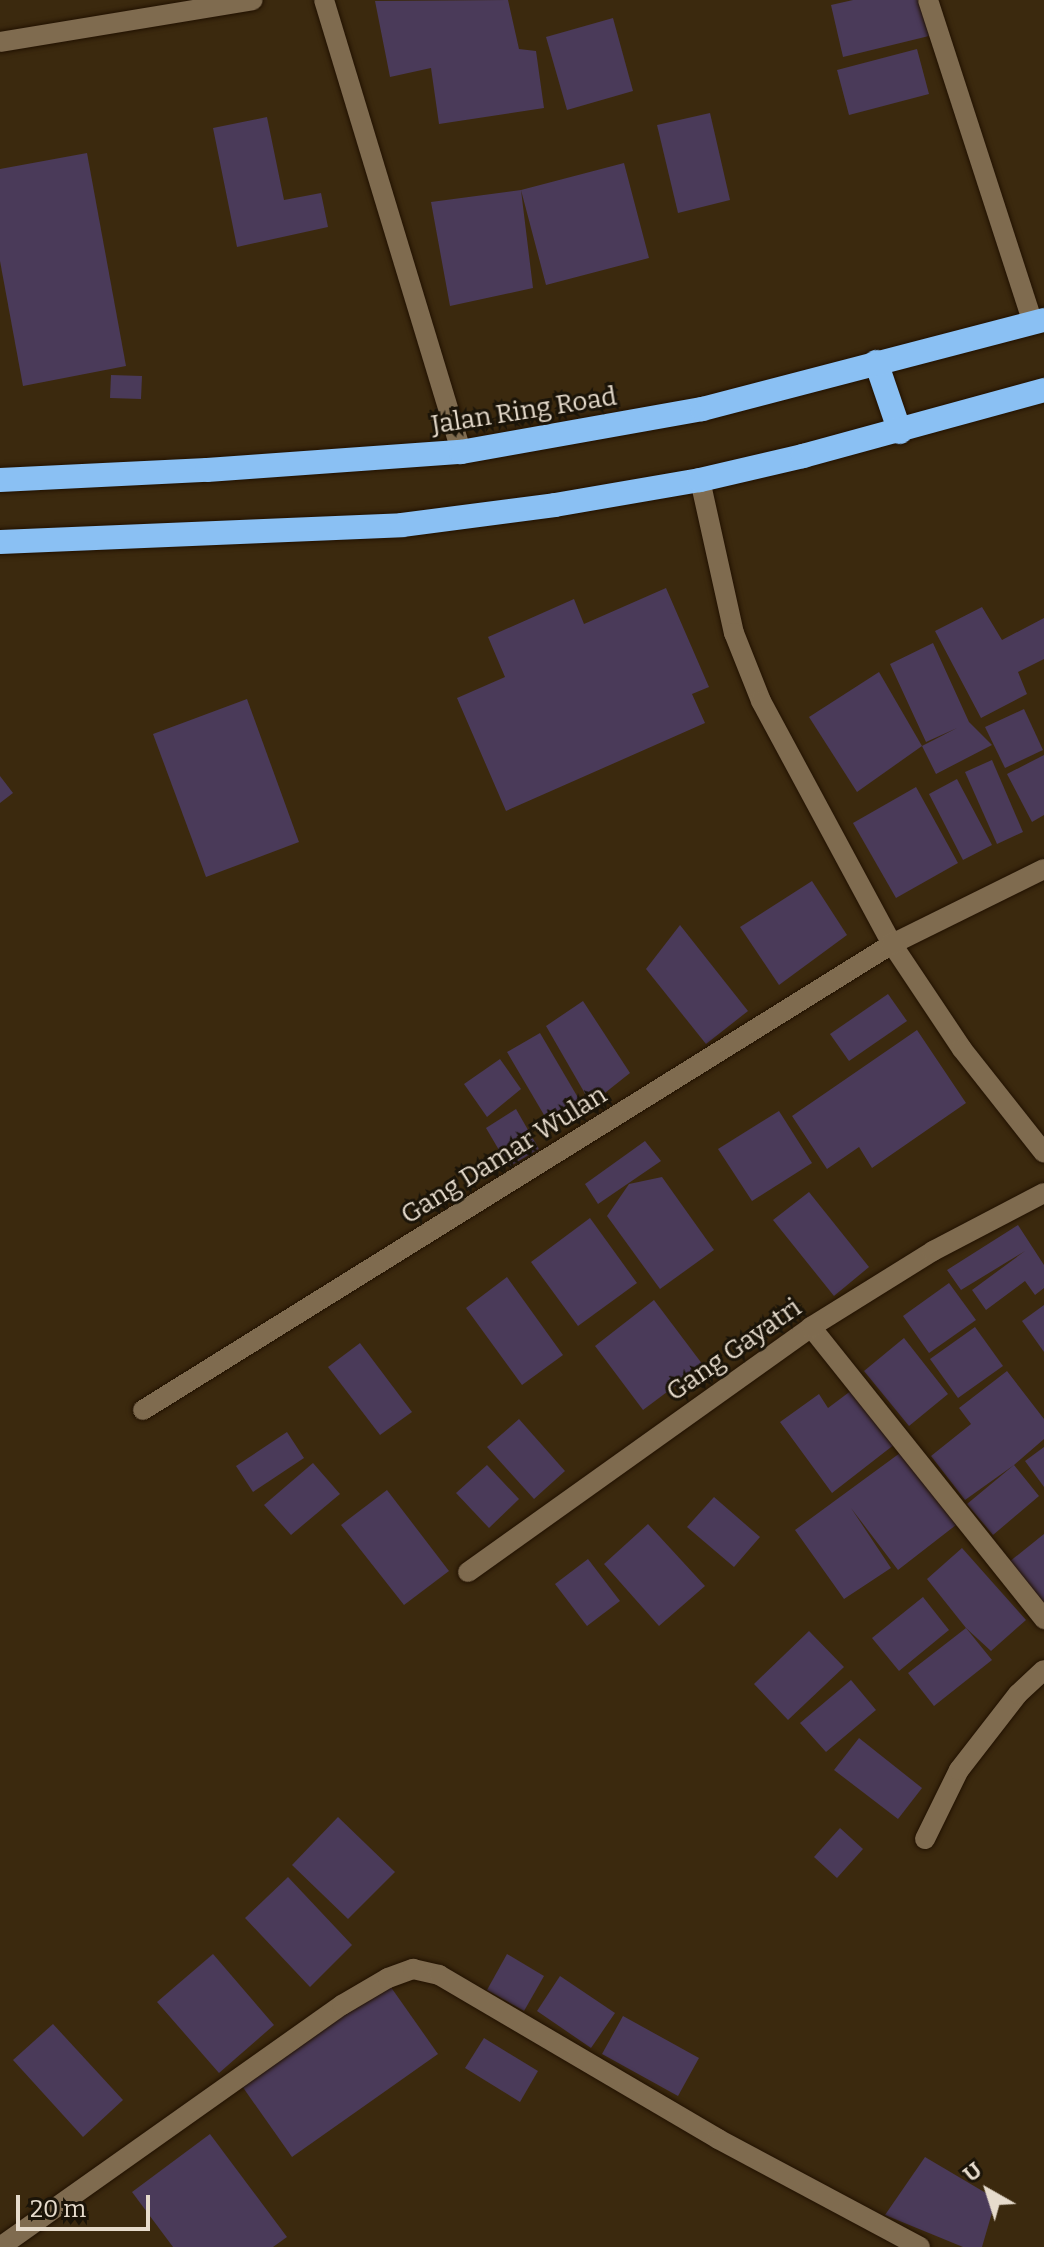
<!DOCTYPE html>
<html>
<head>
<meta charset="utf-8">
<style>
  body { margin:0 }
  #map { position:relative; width:1044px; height:2247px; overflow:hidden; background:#3b290e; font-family:Bitter,serif }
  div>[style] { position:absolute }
  .building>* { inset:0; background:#4a3a59 }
  .roads { filter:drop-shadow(0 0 2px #211100) drop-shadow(0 0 2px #211100) }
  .street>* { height:20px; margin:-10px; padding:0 10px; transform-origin:10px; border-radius:10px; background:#7f6b4f }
  .secondary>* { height:20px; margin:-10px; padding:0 10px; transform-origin:10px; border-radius:10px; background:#7f6b4f }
  .highway>* { height:24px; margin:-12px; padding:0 12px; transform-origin:12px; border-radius:12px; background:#8ac0f3 }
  span { translate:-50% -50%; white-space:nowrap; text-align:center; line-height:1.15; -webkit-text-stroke:6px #1b1408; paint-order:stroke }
  .street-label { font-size:26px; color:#e6dbcc }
  .north { position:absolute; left:948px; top:2151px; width:80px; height:80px; -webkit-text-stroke:6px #1b1408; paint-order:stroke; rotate:321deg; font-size:22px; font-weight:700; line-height:32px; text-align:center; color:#e6dbcc }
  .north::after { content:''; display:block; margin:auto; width:28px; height:36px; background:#e6dbcc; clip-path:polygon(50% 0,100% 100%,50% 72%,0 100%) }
  .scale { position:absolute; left:16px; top:2195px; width:134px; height:36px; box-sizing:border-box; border:4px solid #e6dbcc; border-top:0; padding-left:10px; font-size:24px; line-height:28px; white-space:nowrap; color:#e6dbcc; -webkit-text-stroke:6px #1b1408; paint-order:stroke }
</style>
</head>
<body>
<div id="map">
  <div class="building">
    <div style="clip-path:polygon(508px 0,519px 49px,536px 51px,544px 108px,439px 124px,431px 68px,390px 77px,375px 1px)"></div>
    <div style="clip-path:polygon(853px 0,920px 0,929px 36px,843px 57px,831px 5px)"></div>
    <div style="clip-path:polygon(613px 18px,633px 91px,567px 110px,546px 37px)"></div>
    <div style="clip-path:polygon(917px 49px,929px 94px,849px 115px,837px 70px)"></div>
    <div style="clip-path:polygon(710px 113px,730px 200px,678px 213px,657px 125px)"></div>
    <div style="clip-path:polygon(267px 117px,284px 200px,321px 193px,328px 227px,237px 247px,213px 128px)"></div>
    <div style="clip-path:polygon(87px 153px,126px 366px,23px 386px,0 261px,0 169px)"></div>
    <div style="clip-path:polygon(624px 163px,649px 258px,546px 285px,521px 190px,533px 288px,450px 306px,431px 202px,521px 190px)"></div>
    <div style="clip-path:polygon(111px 375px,142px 376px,141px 399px,110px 398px)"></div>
    <div style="clip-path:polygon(666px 588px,709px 687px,692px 694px,705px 723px,506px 811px,457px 698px,505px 677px,488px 637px,574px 599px,584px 624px)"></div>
    <div style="clip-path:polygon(982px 607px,1002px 640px,1044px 618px,1044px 659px,1018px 672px,1027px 694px,981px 718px,935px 631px)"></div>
    <div style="clip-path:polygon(933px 643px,969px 722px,992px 745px,936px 774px,922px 746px,957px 728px,926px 742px,890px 664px)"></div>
    <div style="clip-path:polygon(879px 672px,922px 746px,857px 792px,809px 717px)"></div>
    <div style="clip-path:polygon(247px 699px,299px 842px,206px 877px,153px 734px)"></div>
    <div style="clip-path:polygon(1024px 709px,1043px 750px,1005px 768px,985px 727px)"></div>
    <div style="clip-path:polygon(1044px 755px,1044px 815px,1032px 822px,1007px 774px)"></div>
    <div style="clip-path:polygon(992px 760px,1023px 832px,997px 844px,965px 772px)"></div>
    <div style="clip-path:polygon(0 776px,13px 793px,0 803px)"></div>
    <div style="clip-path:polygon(957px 779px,992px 845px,963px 860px,929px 794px)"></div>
    <div style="clip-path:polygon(916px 787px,958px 863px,896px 898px,853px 823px)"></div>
    <div style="clip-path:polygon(812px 881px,847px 935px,779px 985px,740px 927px)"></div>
    <div style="clip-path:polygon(680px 925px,748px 1011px,706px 1044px,646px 969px)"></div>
    <div style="clip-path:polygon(888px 994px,907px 1021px,849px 1061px,830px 1034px)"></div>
    <div style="clip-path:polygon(583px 1001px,630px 1073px,591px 1104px,546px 1026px)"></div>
    <div style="clip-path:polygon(917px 1030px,966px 1103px,872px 1168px,859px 1147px,827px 1169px,792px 1116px)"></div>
    <div style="clip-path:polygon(540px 1033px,580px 1101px,547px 1120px,507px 1052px)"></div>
    <div style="clip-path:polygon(500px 1059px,521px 1089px,487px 1117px,464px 1084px)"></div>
    <div style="clip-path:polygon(516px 1109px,539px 1149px,509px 1167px,486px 1128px)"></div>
    <div style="clip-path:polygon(779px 1111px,812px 1163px,752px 1201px,718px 1149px)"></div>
    <div style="clip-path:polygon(645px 1141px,661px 1161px,598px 1204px,585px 1184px)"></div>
    <div style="clip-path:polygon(662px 1177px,714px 1250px,660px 1289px,607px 1216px,629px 1184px)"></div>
    <div style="clip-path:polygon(809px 1192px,869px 1267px,834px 1296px,773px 1220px)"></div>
    <div style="clip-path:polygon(590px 1218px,637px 1283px,578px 1326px,531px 1262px)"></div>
    <div style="clip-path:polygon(1018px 1225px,1044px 1265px,1044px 1288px,1035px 1295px,1025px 1281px,986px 1310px,972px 1290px,1025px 1251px,961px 1290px,947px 1270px)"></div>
    <div style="clip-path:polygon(507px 1277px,563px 1355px,522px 1385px,466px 1308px)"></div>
    <div style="clip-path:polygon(949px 1283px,976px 1320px,929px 1353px,903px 1316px)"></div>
    <div style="clip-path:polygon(654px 1300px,703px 1365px,643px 1410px,595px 1346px)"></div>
    <div style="clip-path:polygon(1044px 1305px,1044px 1352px,1022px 1321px)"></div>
    <div style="clip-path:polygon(975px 1327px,1003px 1366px,958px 1398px,930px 1359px)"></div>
    <div style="clip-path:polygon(904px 1338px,948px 1394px,909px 1426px,864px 1371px)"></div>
    <div style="clip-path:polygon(360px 1343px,412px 1412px,380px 1435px,328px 1367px)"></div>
    <div style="clip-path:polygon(1007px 1371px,1044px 1419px,1044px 1439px,1014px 1465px,1039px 1496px,993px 1535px,967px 1504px,1014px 1465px,965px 1500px,931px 1456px,971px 1424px,959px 1408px)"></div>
    <div style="clip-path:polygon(852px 1390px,895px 1444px,832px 1493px,780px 1422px,819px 1394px,828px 1408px)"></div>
    <div style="clip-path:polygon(519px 1419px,565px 1471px,534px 1499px,487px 1447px)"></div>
    <div style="clip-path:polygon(287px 1432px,304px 1458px,253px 1492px,236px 1466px)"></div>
    <div style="clip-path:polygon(1044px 1447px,1044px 1487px,1025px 1461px)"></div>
    <div style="clip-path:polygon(900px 1453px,956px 1525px,898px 1570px,851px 1508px,891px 1568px,844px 1599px,795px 1530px)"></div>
    <div style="clip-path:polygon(313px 1463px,340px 1494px,291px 1535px,264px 1505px)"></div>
    <div style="clip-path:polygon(487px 1465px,519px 1499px,489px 1528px,456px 1493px)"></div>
    <div style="clip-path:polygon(387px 1490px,449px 1571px,404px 1605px,341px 1525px)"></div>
    <div style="clip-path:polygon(714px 1497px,760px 1537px,734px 1567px,687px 1527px)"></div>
    <div style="clip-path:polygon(648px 1524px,705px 1586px,659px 1626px,604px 1564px)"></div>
    <div style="clip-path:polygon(1044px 1534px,1044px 1606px,1009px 1562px)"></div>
    <div style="clip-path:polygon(962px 1548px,1026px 1620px,991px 1651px,966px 1628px,927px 1579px)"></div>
    <div style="clip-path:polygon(588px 1559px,620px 1601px,587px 1626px,555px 1584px)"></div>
    <div style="clip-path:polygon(923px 1597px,949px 1630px,899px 1671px,872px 1638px)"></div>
    <div style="clip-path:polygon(966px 1628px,992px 1660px,934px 1706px,908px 1673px)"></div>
    <div style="clip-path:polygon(809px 1631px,844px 1667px,788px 1720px,754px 1684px)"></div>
    <div style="clip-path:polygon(851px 1680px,876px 1710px,826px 1752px,800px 1723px)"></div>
    <div style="clip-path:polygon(859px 1738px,922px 1788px,898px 1819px,834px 1770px)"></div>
    <div style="clip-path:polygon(338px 1817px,395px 1872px,348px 1919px,292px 1865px)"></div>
    <div style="clip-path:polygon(840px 1828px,863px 1849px,837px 1878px,814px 1857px)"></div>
    <div style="clip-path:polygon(288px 1877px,352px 1945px,310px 1987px,245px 1918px)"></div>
    <div style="clip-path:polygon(213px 1954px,274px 2025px,219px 2073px,157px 2002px)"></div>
    <div style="clip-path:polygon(507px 1954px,544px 1976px,524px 2011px,487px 1990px)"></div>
    <div style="clip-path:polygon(560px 1976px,615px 2013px,591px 2048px,537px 2011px)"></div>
    <div style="clip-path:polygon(388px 1983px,438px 2054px,292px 2157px,242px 2086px)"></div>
    <div style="clip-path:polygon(623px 2016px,699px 2058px,678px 2096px,602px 2054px)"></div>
    <div style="clip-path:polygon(53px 2024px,123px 2100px,83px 2137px,13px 2060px)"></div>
    <div style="clip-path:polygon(484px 2038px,538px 2071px,520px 2102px,465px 2068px)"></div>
    <div style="clip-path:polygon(210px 2134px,287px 2237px,273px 2247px,173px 2247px,132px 2192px)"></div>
    <div style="clip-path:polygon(925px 2157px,996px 2199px,982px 2247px,963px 2247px,885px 2215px)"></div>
  </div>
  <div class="roads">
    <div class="street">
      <div style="left:928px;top:0;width:340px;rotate:72deg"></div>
      <div style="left:0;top:42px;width:256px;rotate:-9.4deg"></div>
      <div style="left:700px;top:480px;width:157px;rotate:77.5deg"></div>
      <div style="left:734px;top:633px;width:73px;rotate:68.3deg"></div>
      <div style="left:761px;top:701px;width:276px;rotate:61.7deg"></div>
      <div style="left:892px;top:944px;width:126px;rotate:56.3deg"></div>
      <div style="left:962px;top:1049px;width:132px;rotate:51.7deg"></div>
      <div style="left:811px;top:1327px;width:374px;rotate:51.4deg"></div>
      <div style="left:143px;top:1410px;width:882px;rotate:-31.89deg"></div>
      <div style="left:892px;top:944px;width:169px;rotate:-26.3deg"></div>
      <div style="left:468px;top:1572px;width:422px;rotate:-35.5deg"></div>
      <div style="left:811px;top:1327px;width:144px;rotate:-31.9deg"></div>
      <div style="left:933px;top:1251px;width:125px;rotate:-27.6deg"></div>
      <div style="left:925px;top:1839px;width:77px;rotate:-63.8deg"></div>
      <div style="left:959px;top:1770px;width:96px;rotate:-52.2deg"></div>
      <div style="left:1018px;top:1694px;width:35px;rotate:-43deg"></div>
      <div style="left:0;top:2247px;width:419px;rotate:-35.3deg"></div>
      <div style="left:342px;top:2005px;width:53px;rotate:-30.4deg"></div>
      <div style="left:388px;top:1978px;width:27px;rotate:-20deg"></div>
      <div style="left:413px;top:1969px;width:27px;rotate:13deg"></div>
      <div style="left:439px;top:1975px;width:324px;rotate:30.4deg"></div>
      <div style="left:718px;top:2139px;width:229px;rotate:28.1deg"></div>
    </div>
    <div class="secondary">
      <div style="left:324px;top:0;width:472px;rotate:73.1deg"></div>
    </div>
    <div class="highway">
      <div style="left:876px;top:362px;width:74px;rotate:71.1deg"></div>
      <div style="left:0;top:480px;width:207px;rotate:-2.8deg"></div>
      <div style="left:207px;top:470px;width:255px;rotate:-4.1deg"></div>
      <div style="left:461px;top:452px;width:245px;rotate:-10.1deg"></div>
      <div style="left:702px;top:409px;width:353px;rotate:-14.6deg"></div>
      <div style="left:0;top:542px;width:402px;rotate:-2.4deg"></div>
      <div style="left:402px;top:525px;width:154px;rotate:-7.4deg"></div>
      <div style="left:555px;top:505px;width:147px;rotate:-9.8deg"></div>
      <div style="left:700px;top:480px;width:106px;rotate:-13.1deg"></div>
      <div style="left:803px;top:456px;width:250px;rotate:-15.3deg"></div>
    </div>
  </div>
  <div class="street-label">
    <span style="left:524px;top:411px;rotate:-9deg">Jalan Ring Road</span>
    <span style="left:504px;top:1155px;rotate:-32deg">Gang Damar Wulan</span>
    <span style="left:734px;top:1350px;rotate:-35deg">Gang Gayatri</span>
  </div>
  <div class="north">U</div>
  <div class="scale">20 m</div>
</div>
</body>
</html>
